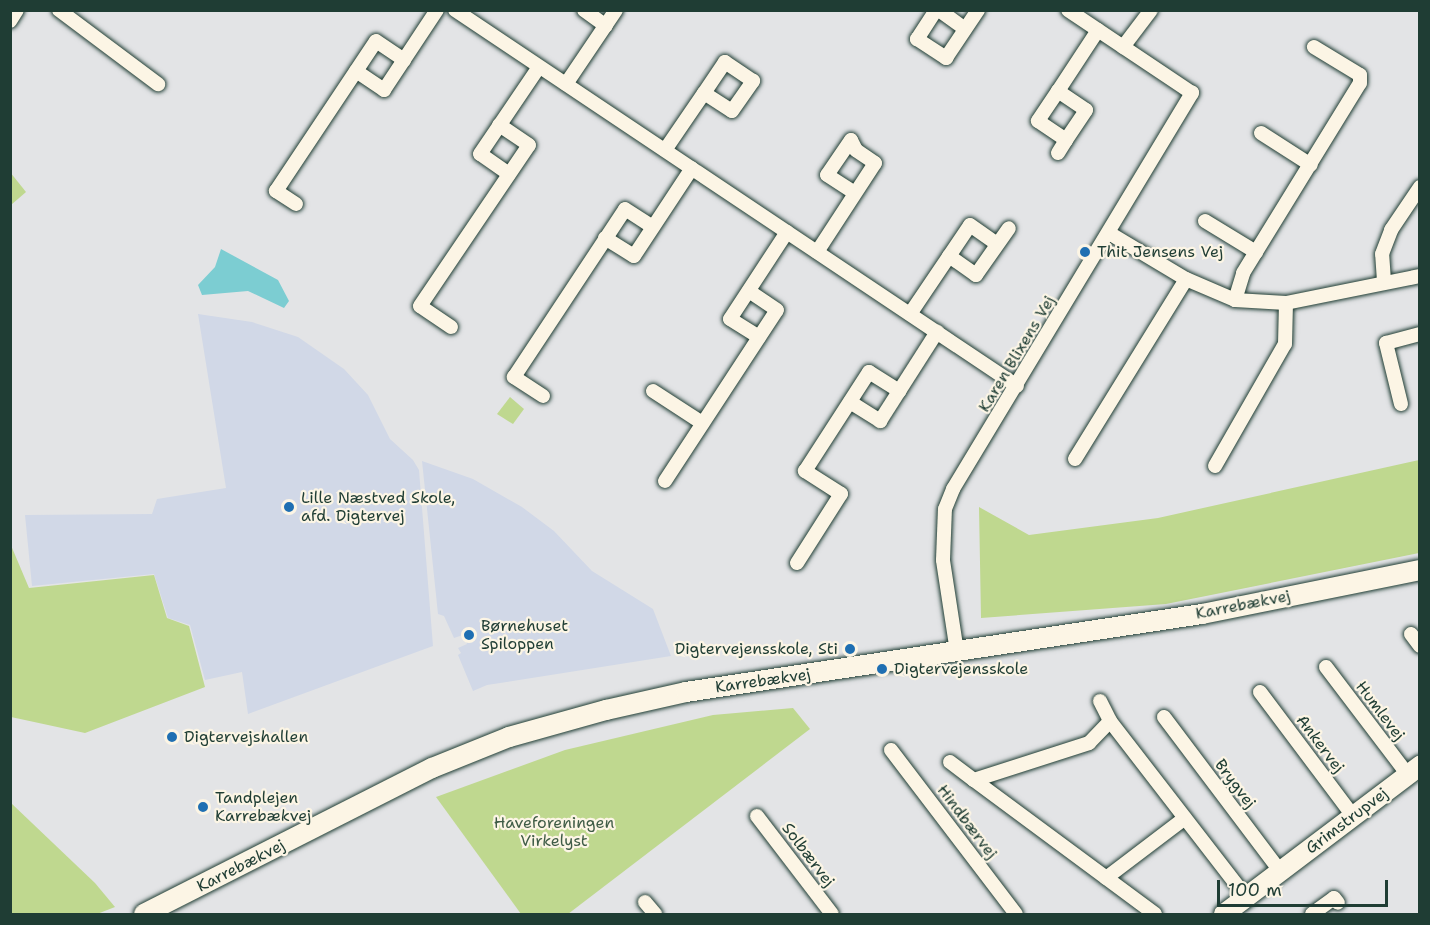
<!DOCTYPE html>
<html>
<head>
<meta charset="utf-8">
<style>
  body { margin:0 }
  #map { position:relative; width:1430px; height:925px; overflow:hidden; background:#e3e4e6; font-family:"Shantell Sans",sans-serif }
  div>[style] { position:absolute }
  .built>* { inset:0; background:#d1d8e7 }
  .green>* { inset:0; background:#bfd88f }
  .water>* { inset:0; background:#7ccdd2 }
  .roads { filter:drop-shadow(0 0 2px #1f3d34) drop-shadow(0 0 2px #1f3d34) }
  .street>* { height:14px; margin:-7px; padding:0 7px; transform-origin:7px; border-radius:7px; background:#fcf5e5 }
  .secondary>* { height:20px; margin:-10px; padding:0 10px; transform-origin:10px; border-radius:10px; background:#fcf5e5 }
  .dots>* { width:16px; height:16px; translate:-50% -50%; box-sizing:border-box; border:3px solid #fcf5e5; border-radius:50% }
  span { translate:-50% -50%; white-space:nowrap; text-align:center; line-height:1.15; -webkit-text-stroke:4.5px #fcf5e5; paint-order:stroke }
  .poi-label { font-size:16px; color:#1f3d34 }
  .left { translate:0 -50%; text-align:left }
  .right { translate:-100% -50%; text-align:right }
  .street-label { font-size:16px; color:#1f3d34 }
  .park-label { font-size:16px; color:#3f5c46 }
  .frame { position:absolute; inset:0; border:12px solid #1f3d34; pointer-events:none }
  .scale { position:absolute; left:1217px; top:880px; width:171px; height:27px; box-sizing:border-box; border:3px solid #1f3d34; border-top:0; padding-left:8px; font-size:18px; line-height:21px; white-space:nowrap; color:#1f3d34; -webkit-text-stroke:4px #fcf5e5; paint-order:stroke }
</style>
</head>
<body>
<div id="map">
  <div class="built">
    <div style="clip-path:polygon(198px 314px,252px 322px,298px 337px,344px 369px,368px 395px,390px 439px,413px 460px,419px 470px,433px 646px,248px 714px,242px 672px,205px 680px,190px 625px,168px 618px,154px 574px,32px 586px,25px 515px,152px 514px,157px 499px,226px 488px)"></div>
    <div style="clip-path:polygon(422px 461px,473px 479px,522px 507px,554px 531px,592px 571px,653px 609px,671px 656px,487px 685px,473px 691px,458px 655px,461px 653px,458px 648px,467px 644px,463px 635px,454px 638px,444px 616px,438px 614px)"></div>
  </div>
  <div class="green">
    <div style="clip-path:polygon(10px 172px,26px 192px,11px 205px,10px 205px)"></div>
    <div style="clip-path:polygon(510px 397px,524px 409px,513px 424px,497px 414px)"></div>
    <div style="clip-path:polygon(1419px 460px,1419px 553px,1166px 604px,981px 618px,979px 507px,1029px 535px,1158px 518px)"></div>
    <div style="clip-path:polygon(10px 543px,29px 588px,154px 575px,167px 618px,189px 626px,205px 687px,85px 733px,11px 717px)"></div>
    <div style="clip-path:polygon(793px 708px,810px 729px,568px 914px,521px 914px,436px 797px,565px 750px,713px 715px)"></div>
    <div style="clip-path:polygon(11px 803px,95px 883px,115px 907px,97px 914px,11px 914px)"></div>
  </div>
  <div class="water">
    <div style="clip-path:polygon(221px 249px,278px 280px,289px 301px,284px 308px,248px 291px,202px 295px,198px 285px,215px 267px)"></div>
  </div>
  <div class="roads">
    <div class="street">
      <div style="left:59px;top:10px;width:124px;rotate:36.8deg"></div>
      <div style="left:455px;top:10px;width:676px;rotate:33.78deg"></div>
      <div style="left:584px;top:10px;width:27px;rotate:36deg"></div>
      <div style="left:936px;top:10px;width:35px;rotate:123deg"></div>
      <div style="left:917px;top:39px;width:35px;rotate:33deg"></div>
      <div style="left:946px;top:58px;width:58px;rotate:-56.3deg"></div>
      <div style="left:939px;top:10px;width:32px;rotate:36deg"></div>
      <div style="left:10px;top:21px;width:13px;rotate:-58deg"></div>
      <div style="left:1123px;top:47px;width:46px;rotate:-52.9deg"></div>
      <div style="left:356px;top:71px;width:34px;rotate:34deg"></div>
      <div style="left:384px;top:90px;width:96px;rotate:-56.5deg"></div>
      <div style="left:566px;top:84px;width:89px;rotate:-56deg"></div>
      <div style="left:1058px;top:91px;width:36px;rotate:124deg"></div>
      <div style="left:1038px;top:121px;width:34px;rotate:34deg"></div>
      <div style="left:1066px;top:140px;width:36px;rotate:-56deg"></div>
      <div style="left:1086px;top:110px;width:34px;rotate:-146deg"></div>
      <div style="left:1058px;top:91px;width:73px;rotate:-56.7deg"></div>
      <div style="left:1261px;top:133px;width:59px;rotate:32.6deg"></div>
      <div style="left:665px;top:150px;width:69px;rotate:-55.6deg"></div>
      <div style="left:704px;top:93px;width:33px;rotate:33deg"></div>
      <div style="left:732px;top:111px;width:37px;rotate:-55deg"></div>
      <div style="left:753px;top:81px;width:34px;rotate:-146deg"></div>
      <div style="left:725px;top:62px;width:37px;rotate:124deg"></div>
      <div style="left:1058px;top:153px;width:15px;rotate:-58deg"></div>
      <div style="left:509px;top:174px;width:35px;rotate:-145deg"></div>
      <div style="left:480px;top:154px;width:105px;rotate:-55.9deg"></div>
      <div style="left:296px;top:204px;width:24px;rotate:-147deg"></div>
      <div style="left:276px;top:191px;width:180px;rotate:-56.3deg"></div>
      <div style="left:376px;top:41px;width:34px;rotate:34deg"></div>
      <div style="left:1205px;top:221px;width:60px;rotate:31.3deg"></div>
      <div style="left:1109px;top:233px;width:90px;rotate:30.9deg"></div>
      <div style="left:1186px;top:279px;width:53px;rotate:23.2deg"></div>
      <div style="left:1235px;top:300px;width:51px;rotate:3.4deg"></div>
      <div style="left:1286px;top:303px;width:137px;rotate:-11.4deg"></div>
      <div style="left:605px;top:238px;width:34px;rotate:32deg"></div>
      <div style="left:634px;top:256px;width:105px;rotate:-56.6deg"></div>
      <div style="left:817px;top:252px;width:106px;rotate:-56.9deg"></div>
      <div style="left:875px;top:163px;width:23px;rotate:-146deg"></div>
      <div style="left:856px;top:150px;width:11px;rotate:-117deg"></div>
      <div style="left:851px;top:140px;width:42px;rotate:124.4deg"></div>
      <div style="left:827px;top:175px;width:33px;rotate:33deg"></div>
      <div style="left:949px;top:256px;width:33px;rotate:35deg"></div>
      <div style="left:976px;top:275px;width:57px;rotate:-54.9deg"></div>
      <div style="left:1384px;top:281px;width:27px;rotate:-94deg"></div>
      <div style="left:1382px;top:254px;width:26px;rotate:-69deg"></div>
      <div style="left:1391px;top:230px;width:52px;rotate:-56deg"></div>
      <div style="left:1235px;top:300px;width:28px;rotate:-73deg"></div>
      <div style="left:1243px;top:273px;width:223px;rotate:-58.4deg"></div>
      <div style="left:1360px;top:83px;width:8px;rotate:-90deg"></div>
      <div style="left:1360px;top:75px;width:54px;rotate:-148.7deg"></div>
      <div style="left:910px;top:314px;width:107px;rotate:-56deg"></div>
      <div style="left:970px;top:225px;width:33px;rotate:35deg"></div>
      <div style="left:451px;top:327px;width:37px;rotate:-146deg"></div>
      <div style="left:420px;top:306px;width:194px;rotate:-55.9deg"></div>
      <div style="left:529px;top:145px;width:36px;rotate:-146deg"></div>
      <div style="left:759px;top:337px;width:34px;rotate:-148deg"></div>
      <div style="left:730px;top:319px;width:104px;rotate:-56.8deg"></div>
      <div style="left:653px;top:391px;width:59px;rotate:33.1deg"></div>
      <div style="left:543px;top:396px;width:35px;rotate:-147deg"></div>
      <div style="left:514px;top:377px;width:201px;rotate:-56.5deg"></div>
      <div style="left:625px;top:209px;width:33px;rotate:33deg"></div>
      <div style="left:850px;top:402px;width:36px;rotate:32deg"></div>
      <div style="left:880px;top:421px;width:106px;rotate:-57.4deg"></div>
      <div style="left:1401px;top:404px;width:63px;rotate:-103.8deg"></div>
      <div style="left:1386px;top:343px;width:35px;rotate:-15deg"></div>
      <div style="left:1075px;top:459px;width:211px;rotate:-58.3deg"></div>
      <div style="left:1215px;top:466px;width:141px;rotate:-60.2deg"></div>
      <div style="left:1285px;top:344px;width:41px;rotate:-88.6deg"></div>
      <div style="left:665px;top:481px;width:204px;rotate:-56.8deg"></div>
      <div style="left:777px;top:310px;width:34px;rotate:-146deg"></div>
      <div style="left:797px;top:563px;width:82px;rotate:-57.5deg"></div>
      <div style="left:841px;top:494px;width:43px;rotate:-147.4deg"></div>
      <div style="left:805px;top:471px;width:118px;rotate:-57.1deg"></div>
      <div style="left:869px;top:372px;width:36px;rotate:32deg"></div>
      <div style="left:1411px;top:634px;width:15px;rotate:53deg"></div>
      <div style="left:957px;top:652px;width:93px;rotate:-98.7deg"></div>
      <div style="left:943px;top:560px;width:51px;rotate:-87.8deg"></div>
      <div style="left:945px;top:509px;width:22px;rotate:-68deg"></div>
      <div style="left:953px;top:489px;width:463px;rotate:-58.9deg"></div>
      <div style="left:1192px;top:93px;width:149px;rotate:-146.2deg"></div>
      <div style="left:1326px;top:667px;width:136px;rotate:52.8deg"></div>
      <div style="left:1260px;top:692px;width:155px;rotate:53.1deg"></div>
      <div style="left:1100px;top:701px;width:22px;rotate:63deg"></div>
      <div style="left:1164px;top:717px;width:193px;rotate:53deg"></div>
      <div style="left:891px;top:750px;width:206px;rotate:52.7deg"></div>
      <div style="left:950px;top:762px;width:30px;rotate:37deg"></div>
      <div style="left:757px;top:816px;width:123px;rotate:52.6deg"></div>
      <div style="left:1106px;top:878px;width:99px;rotate:-37.2deg"></div>
      <div style="left:645px;top:902px;width:16px;rotate:50deg"></div>
      <div style="left:1155px;top:914px;width:225px;rotate:-143.5deg"></div>
      <div style="left:974px;top:780px;width:121px;rotate:-17.8deg"></div>
      <div style="left:1089px;top:743px;width:30px;rotate:-46deg"></div>
      <div style="left:1110px;top:721px;width:222px;rotate:52.3deg"></div>
      <div style="left:1312px;top:914px;width:27px;rotate:-36deg"></div>
      <div style="left:1334px;top:898px;width:6px;rotate:51deg"></div>
    </div>
    <div class="secondary">
      <div style="left:144px;top:914px;width:323px;rotate:-26.9deg"></div>
      <div style="left:432px;top:768px;width:83px;rotate:-21.9deg"></div>
      <div style="left:509px;top:737px;width:101px;rotate:-15.6deg"></div>
      <div style="left:606px;top:710px;width:82px;rotate:-12.7deg"></div>
      <div style="left:686px;top:692px;width:522px;rotate:-8.6deg"></div>
      <div style="left:1202px;top:614px;width:222px;rotate:-11.4deg"></div>
      <div style="left:1224px;top:914px;width:246px;rotate:-37.1deg"></div>
    </div>
  </div>
  <div class="dots">
    <div style="left:1085px;top:252px;background:#1f6fb2"></div>
    <div style="left:289px;top:507px;background:#1f6fb2"></div>
    <div style="left:469px;top:635px;background:#1f6fb2"></div>
    <div style="left:850px;top:649px;background:#1f6fb2"></div>
    <div style="left:882px;top:669px;background:#1f6fb2"></div>
    <div style="left:172px;top:737px;background:#1f6fb2"></div>
    <div style="left:203px;top:807px;background:#1f6fb2"></div>
  </div>
  <div class="poi-label">
    <span class="left" style="left:1097px;top:252px">Thit Jensens Vej</span>
    <span class="left" style="left:301px;top:507px">Lille Næstved Skole,<br>afd. Digtervej</span>
    <span class="left" style="left:481px;top:635px">Børnehuset<br>Spiloppen</span>
    <span class="right" style="left:838px;top:649px">Digtervejensskole, Sti</span>
    <span class="left" style="left:894px;top:669px">Digtervejensskole</span>
    <span class="left" style="left:184px;top:737px">Digtervejshallen</span>
    <span class="left" style="left:215px;top:807px">Tandplejen<br>Karrebækvej</span>
  </div>
  <div class="street-label">
    <span style="left:1017px;top:354px;rotate:-59deg">Karen Blixens Vej</span>
    <span style="left:1243px;top:605px;rotate:-11deg">Karrebækvej</span>
    <span style="left:763px;top:681px;rotate:-8deg">Karrebækvej</span>
    <span style="left:1380px;top:711px;rotate:53deg">Humlevej</span>
    <span style="left:1320px;top:744px;rotate:53deg">Ankervej</span>
    <span style="left:1235px;top:784px;rotate:53deg">Brygvej</span>
    <span style="left:1347px;top:821px;rotate:-37deg">Grimstrupvej</span>
    <span style="left:967px;top:822px;rotate:53deg">Hindbærvej</span>
    <span style="left:808px;top:855px;rotate:53deg">Solbærvej</span>
    <span style="left:241px;top:866px;rotate:-27deg">Karrebækvej</span>
  </div>
  <div class="park-label">
    <span style="left:554px;top:832px">Haveforeningen<br>Virkelyst</span>
  </div>
  <div class="frame"></div>
  <div class="scale">100 m</div>
</div>
</body>
</html>
